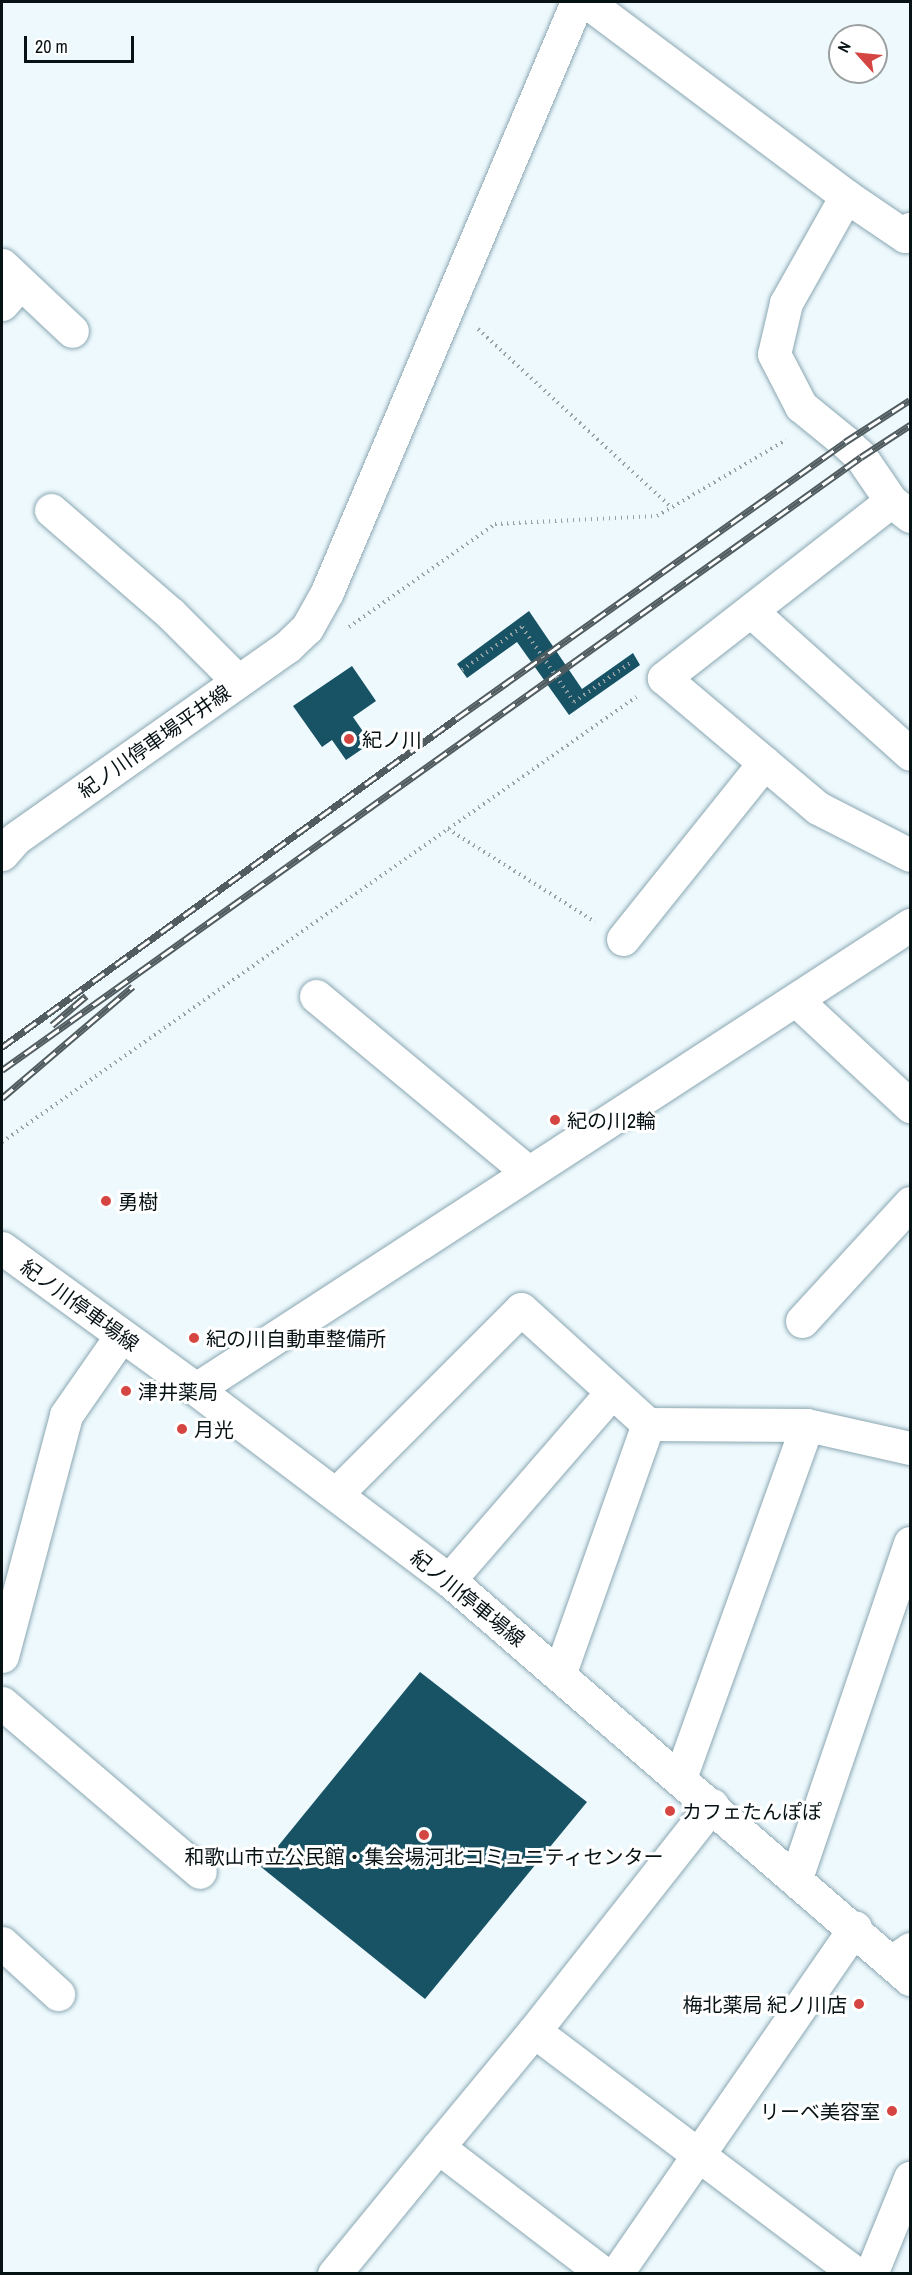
<!DOCTYPE html>
<html>
<head>
<meta charset="utf-8">
<style>
  body { margin:0 }
  #map { position:relative; width:912px; height:2275px; overflow:hidden; background:#edf9fd; font-family:"Archivo Narrow","Noto Sans JP",sans-serif }
  div>[style] { position:absolute }
  .building>* { inset:0; background:#185365 }
  .path>* { height:4px; margin-top:-2px; transform-origin:0; background:repeating-linear-gradient(90deg,#96a1a5 0 1.5px,transparent 0 6px) }
  .roads { filter:drop-shadow(0 0 2px #8ba7b2) drop-shadow(0 0 2px #8ba7b2) }
  .street>* { height:33px; margin:-16.5px; padding:0 16.5px; transform-origin:16.5px; border-radius:16.5px; background:#fff }
  .secondary>* { height:33px; margin:-16.5px; padding:0 16.5px; transform-origin:16.5px; border-radius:16.5px; background:#fff }
  .rail>* { height:7px; margin-top:-3.5px; transform-origin:0; background:repeating-linear-gradient(90deg,#fff 0 14px,#505c5f 0 28px); box-sizing:border-box; border-block:2px solid #505c5f }
  .path-bridge>* { height:4px; margin-top:-2px; transform-origin:0; background:repeating-linear-gradient(90deg,#96a1a5 0 1.5px,transparent 0 6px) }
  .dots>* { width:16px; height:16px; translate:-50% -50%; box-sizing:border-box; border:3px solid #fff; border-radius:50% }
  span { translate:-50% -50%; white-space:nowrap; text-align:center; line-height:1.15; -webkit-text-stroke:6px #fff; paint-order:stroke }
  .poi-label { font-size:20px; color:#071215 }
  .left { translate:0 -50%; text-align:left }
  .right { translate:-100% -50%; text-align:right }
  .street-label { font-size:20px; color:#071215 }
  .frame { position:absolute; inset:0; border:3px solid #071215; pointer-events:none }
  .north { position:absolute; left:828px; top:24px; width:60px; height:60px; box-sizing:border-box; background:#fff; border:2px solid #9ca0a1; border-radius:50%; rotate:297deg; font-size:16px; font-weight:700; line-height:24px; text-align:center; color:#071215 }
  .north::after { content:''; display:block; margin:auto; width:21px; height:27px; background:#d54642; clip-path:polygon(50% 0,100% 100%,50% 72%,0 100%) }
  .scale { position:absolute; left:24px; top:36px; width:110px; height:27px; box-sizing:border-box; border:3px solid #071215; border-top:0; padding-left:8px; font-size:18px; line-height:21px; white-space:nowrap; color:#071215; -webkit-text-stroke:4px #fff; paint-order:stroke }
</style>
</head>
<body>
<div id="map">
  <div class="building">
    <div style="clip-path:polygon(529px 611px,582px 689px,633px 653px,640px 665px,569px 715px,517px 642px,467px 678px,457px 664px)"></div>
    <div style="clip-path:polygon(352px 666px,376px 701px,353px 717px,371px 743px,346px 760px,332px 740px,322px 747px,293px 706px)"></div>
    <div style="clip-path:polygon(420px 1672px,587px 1802px,425px 1999px,261px 1867px)"></div>
  </div>
  <div class="path">
    <div style="left:478px;top:329px;width:263px;rotate:42.7deg"></div>
    <div style="left:349px;top:627px;width:179px;rotate:-35.2deg"></div>
    <div style="left:495px;top:524px;width:162px;rotate:-2.8deg"></div>
    <div style="left:657px;top:516px;width:150px;rotate:-30.5deg"></div>
    <div style="left:462px;top:670px;width:74px;rotate:-35.6deg"></div>
    <div style="left:574px;top:702px;width:72px;rotate:-34.8deg"></div>
    <div style="left:448px;top:829px;width:174px;rotate:32.3deg"></div>
    <div style="left:2px;top:1142px;width:775px;rotate:-35.06deg"></div>
  </div>
  <div class="roads">
    <div class="street">
      <div style="left:587px;top:2px;width:324px;rotate:36.8deg"></div>
      <div style="left:846px;top:196px;width:123px;rotate:119.3deg"></div>
      <div style="left:786px;top:303px;width:52px;rotate:103.2deg"></div>
      <div style="left:774px;top:354px;width:59px;rotate:62.6deg"></div>
      <div style="left:801px;top:406px;width:57px;rotate:39.3deg"></div>
      <div style="left:845px;top:442px;width:22px;rotate:43deg"></div>
      <div style="left:861px;top:457px;width:53px;rotate:55.7deg"></div>
      <div style="left:891px;top:501px;width:24px;rotate:38deg"></div>
      <div style="left:846px;top:196px;width:71px;rotate:34.1deg"></div>
      <div style="left:905px;top:236px;width:9px;rotate:-54deg"></div>
      <div style="left:2px;top:265px;width:96px;rotate:43.3deg"></div>
      <div style="left:2px;top:304px;width:28px;rotate:-49deg"></div>
      <div style="left:891px;top:501px;width:288px;rotate:142.1deg"></div>
      <div style="left:664px;top:678px;width:202px;rotate:40.2deg"></div>
      <div style="left:818px;top:808px;width:103px;rotate:27.1deg"></div>
      <div style="left:51px;top:510px;width:157px;rotate:40.9deg"></div>
      <div style="left:170px;top:613px;width:96px;rotate:45deg"></div>
      <div style="left:752px;top:612px;width:212px;rotate:41.9deg"></div>
      <div style="left:307px;top:628px;width:41px;rotate:-60.9deg"></div>
      <div style="left:327px;top:592px;width:641px;rotate:-67.04deg"></div>
      <div style="left:623px;top:939px;width:226px;rotate:-51.3deg"></div>
      <div style="left:316px;top:996px;width:276px;rotate:39.7deg"></div>
      <div style="left:796px;top:1000px;width:156px;rotate:42.9deg"></div>
      <div style="left:802px;top:1321px;width:160px;rotate:-47.5deg"></div>
      <div style="left:196px;top:1389px;width:852px;rotate:-33.02deg"></div>
      <div style="left:648px;top:1424px;width:159px;rotate:0.4deg"></div>
      <div style="left:807px;top:1425px;width:106px;rotate:12.6deg"></div>
      <div style="left:337px;top:1493px;width:260px;rotate:-45deg"></div>
      <div style="left:521px;top:1309px;width:171px;rotate:42.2deg"></div>
      <div style="left:648px;top:1424px;width:264px;rotate:109.5deg"></div>
      <div style="left:449px;top:1580px;width:249px;rotate:-49.1deg"></div>
      <div style="left:2px;top:1656px;width:249px;rotate:-75.1deg"></div>
      <div style="left:66px;top:1415px;width:96px;rotate:-55.2deg"></div>
      <div style="left:2px;top:1703px;width:260px;rotate:40.5deg"></div>
      <div style="left:680px;top:1778px;width:375px;rotate:-70.2deg"></div>
      <div style="left:712px;top:1805px;width:288px;rotate:128.2deg"></div>
      <div style="left:534px;top:2031px;width:404px;rotate:37deg"></div>
      <div style="left:796px;top:1878px;width:354px;rotate:-71.2deg"></div>
      <div style="left:2px;top:1943px;width:76px;rotate:42.3deg"></div>
      <div style="left:893px;top:1961px;width:21px;rotate:-35deg"></div>
      <div style="left:534px;top:2031px;width:151px;rotate:129.6deg"></div>
      <div style="left:438px;top:2147px;width:209px;rotate:37.4deg"></div>
      <div style="left:334px;top:2274px;width:164px;rotate:-50.7deg"></div>
      <div style="left:616px;top:2274px;width:421px;rotate:-55.4deg"></div>
      <div style="left:871px;top:2274px;width:104px;rotate:-67.9deg"></div>
    </div>
    <div class="secondary">
      <div style="left:2px;top:854px;width:21px;rotate:-49deg"></div>
      <div style="left:16px;top:838px;width:332px;rotate:-35.2deg"></div>
      <div style="left:287px;top:647px;width:28px;rotate:-44deg"></div>
      <div style="left:2px;top:1248px;width:240px;rotate:36deg"></div>
      <div style="left:196px;top:1389px;width:317px;rotate:37.1deg"></div>
      <div style="left:449px;top:1580px;width:610px;rotate:40.88deg"></div>
    </div>
  </div>
  <div class="rail">
    <div style="left:52px;top:1025px;width:45px;rotate:-40.5deg"></div>
    <div style="left:2px;top:1047px;width:561px;rotate:-35.87deg"></div>
    <div style="left:457px;top:718px;width:476px;rotate:-35.4deg"></div>
    <div style="left:845px;top:442px;width:77px;rotate:-32.9deg"></div>
    <div style="left:2px;top:1070px;width:1055px;rotate:-35.51deg"></div>
    <div style="left:861px;top:457px;width:59px;rotate:-33.1deg"></div>
    <div style="left:2px;top:1098px;width:172px;rotate:-40.5deg"></div>
  </div>
  <div class="path-bridge">
    <div style="left:522px;top:627px;width:91px;rotate:55.3deg"></div>
  </div>
  <div class="dots">
    <div style="left:349px;top:739px;background:#d54642"></div>
    <div style="left:555px;top:1120px;background:#d54642"></div>
    <div style="left:106px;top:1201px;background:#d54642"></div>
    <div style="left:194px;top:1338px;background:#d54642"></div>
    <div style="left:126px;top:1391px;background:#d54642"></div>
    <div style="left:182px;top:1429px;background:#d54642"></div>
    <div style="left:670px;top:1811px;background:#d54642"></div>
    <div style="left:424px;top:1835px;background:#d54642"></div>
    <div style="left:859px;top:2004px;background:#d54642"></div>
    <div style="left:892px;top:2111px;background:#d54642"></div>
  </div>
  <div class="poi-label">
    <span class="left" style="left:362px;top:739px">紀ノ川</span>
    <span class="left" style="left:567px;top:1120px">紀の川2輪</span>
    <span class="left" style="left:118px;top:1201px">勇樹</span>
    <span class="left" style="left:206px;top:1338px">紀の川自動車整備所</span>
    <span class="left" style="left:138px;top:1391px">津井薬局</span>
    <span class="left" style="left:194px;top:1429px">月光</span>
    <span class="left" style="left:682px;top:1811px">カフェたんぽぽ</span>
    <span style="left:424px;top:1856px">和歌山市立公民館・集会場河北コミュニティセンター</span>
    <span class="right" style="left:847px;top:2004px">梅北薬局 紀ノ川店</span>
    <span class="right" style="left:880px;top:2111px">リーベ美容室</span>
  </div>
  <div class="street-label">
    <span style="left:154px;top:741px;rotate:-35deg">紀ノ川停車場平井線</span>
    <span style="left:80px;top:1305px;rotate:36deg">紀ノ川停車場線</span>
    <span style="left:468px;top:1598px;rotate:39deg">紀ノ川停車場線</span>
  </div>
  <div class="frame"></div>
  <div class="north">N</div>
  <div class="scale">20 m</div>
</div>
</body>
</html>
